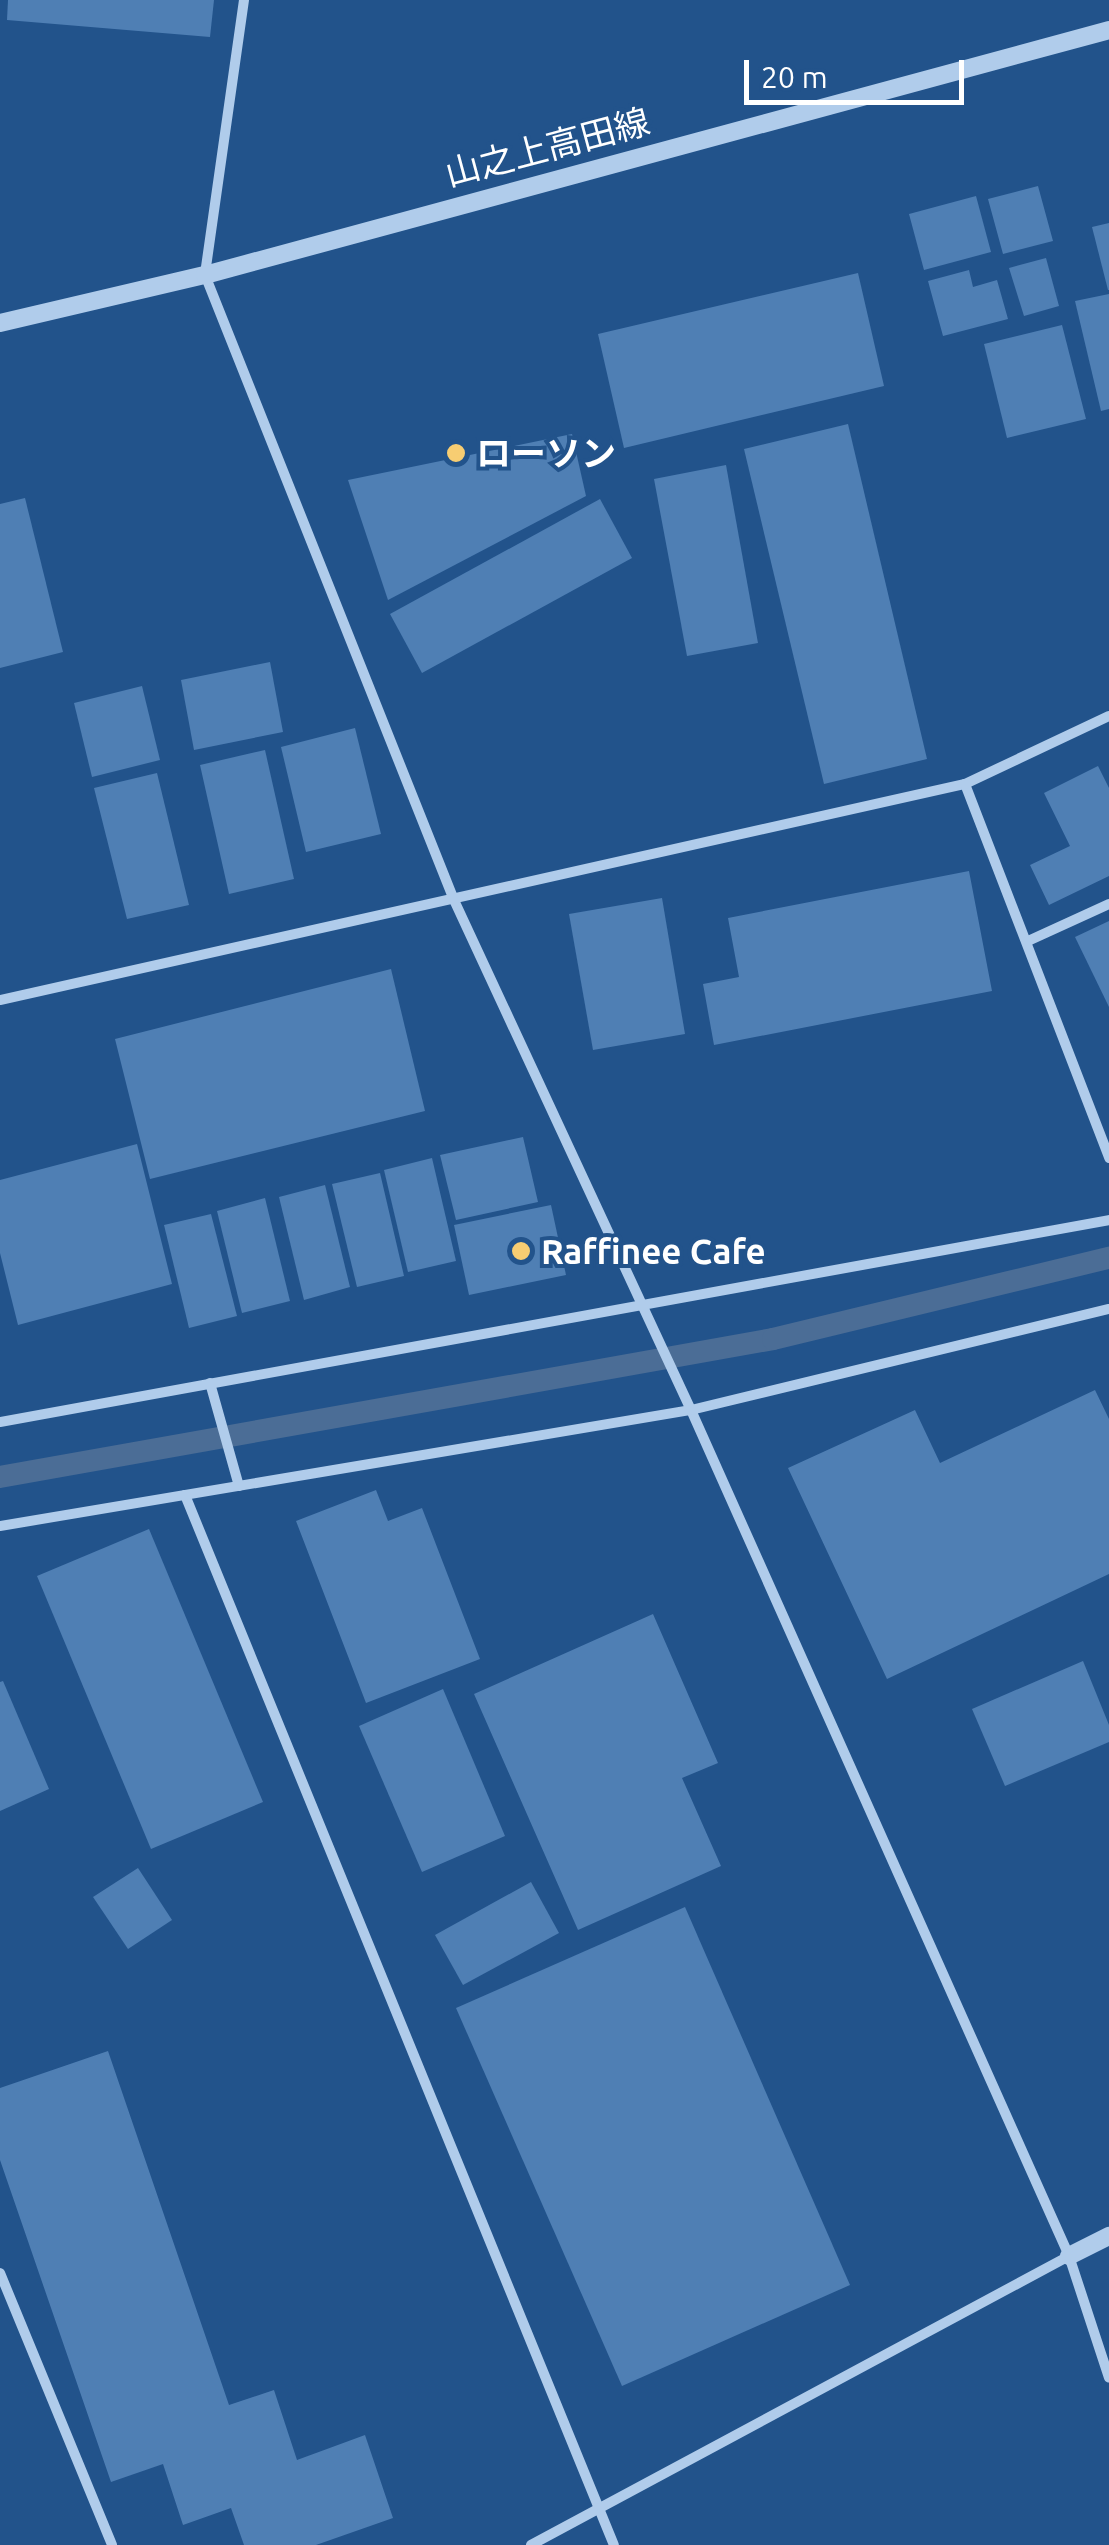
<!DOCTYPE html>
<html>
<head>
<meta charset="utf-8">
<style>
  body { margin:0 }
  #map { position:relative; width:1109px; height:2545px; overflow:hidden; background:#22538b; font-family:Ubuntu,"Noto Sans JP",sans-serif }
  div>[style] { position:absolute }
  .stream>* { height:22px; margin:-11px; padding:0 11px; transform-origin:11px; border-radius:11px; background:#4b6d96 }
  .building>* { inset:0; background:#4f7fb4 }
  .minor>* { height:10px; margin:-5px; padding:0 5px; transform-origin:5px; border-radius:5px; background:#b0cceb }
  .tertiary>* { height:18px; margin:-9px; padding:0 9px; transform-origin:9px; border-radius:9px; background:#b0cceb }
  .dots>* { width:28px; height:28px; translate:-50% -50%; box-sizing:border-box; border:5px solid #22538b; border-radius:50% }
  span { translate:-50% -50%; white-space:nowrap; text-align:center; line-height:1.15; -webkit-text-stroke:8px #22538b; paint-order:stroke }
  .street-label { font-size:35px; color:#fff }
  .poi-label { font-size:35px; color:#fff; font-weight:700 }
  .left { translate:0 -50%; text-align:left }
  .scale { position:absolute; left:744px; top:60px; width:220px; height:45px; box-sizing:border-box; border:5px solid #fff; border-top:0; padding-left:12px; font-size:30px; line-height:35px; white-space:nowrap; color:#fff; -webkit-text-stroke:8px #22538b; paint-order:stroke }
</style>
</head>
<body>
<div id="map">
  <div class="stream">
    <div style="left:0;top:1477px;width:785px;rotate:-10.12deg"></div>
    <div style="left:773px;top:1339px;width:346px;rotate:-13.6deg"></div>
  </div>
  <div class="building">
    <div style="clip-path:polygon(8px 0,214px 0,210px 37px,7px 20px)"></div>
    <div style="clip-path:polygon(1038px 186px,1053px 241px,1003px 254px,988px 199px)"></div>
    <div style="clip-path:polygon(976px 196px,991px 252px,924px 270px,909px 214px)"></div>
    <div style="clip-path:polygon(1109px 223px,1109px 290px,1108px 290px,1092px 227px)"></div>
    <div style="clip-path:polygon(1046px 258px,1059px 306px,1024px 316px,1009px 268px)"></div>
    <div style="clip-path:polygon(969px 270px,973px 287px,997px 280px,1008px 319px,943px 336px,928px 281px)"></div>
    <div style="clip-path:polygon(858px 273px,884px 386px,624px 448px,598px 334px)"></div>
    <div style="clip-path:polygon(1109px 294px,1109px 409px,1101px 411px,1075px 301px)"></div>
    <div style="clip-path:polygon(1062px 325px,1086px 419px,1007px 438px,984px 344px)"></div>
    <div style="clip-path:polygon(848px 424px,927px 759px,824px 784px,744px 449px)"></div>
    <div style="clip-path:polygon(572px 434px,586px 496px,388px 600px,348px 480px)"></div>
    <div style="clip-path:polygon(726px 465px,758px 643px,687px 656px,654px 479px)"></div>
    <div style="clip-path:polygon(25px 498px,63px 652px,0 668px,0 504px)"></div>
    <div style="clip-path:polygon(600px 499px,632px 558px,422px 673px,390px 614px)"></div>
    <div style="clip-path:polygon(270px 662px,283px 732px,194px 750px,181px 680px)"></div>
    <div style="clip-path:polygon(142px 686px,160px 760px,92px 777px,74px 703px)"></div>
    <div style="clip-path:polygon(355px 728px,381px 834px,306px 852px,281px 747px)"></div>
    <div style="clip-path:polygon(265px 750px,294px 879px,229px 894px,200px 765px)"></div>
    <div style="clip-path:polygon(1098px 766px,1109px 788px,1109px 876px,1049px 905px,1030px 865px,1070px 846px,1044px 793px)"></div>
    <div style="clip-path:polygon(157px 773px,189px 905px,127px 919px,94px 788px)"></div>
    <div style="clip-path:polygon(969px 871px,992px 991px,714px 1045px,703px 984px,739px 977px,728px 918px)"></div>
    <div style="clip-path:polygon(662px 898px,685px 1034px,593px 1050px,569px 914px)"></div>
    <div style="clip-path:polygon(1109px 921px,1109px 1007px,1075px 937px)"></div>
    <div style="clip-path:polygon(391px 969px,425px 1111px,150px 1179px,115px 1039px)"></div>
    <div style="clip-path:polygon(523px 1137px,538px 1202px,456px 1220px,440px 1155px)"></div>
    <div style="clip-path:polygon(137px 1144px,172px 1284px,18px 1325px,0 1253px,0 1180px)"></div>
    <div style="clip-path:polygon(432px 1158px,456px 1261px,408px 1272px,384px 1170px)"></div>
    <div style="clip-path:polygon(380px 1173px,404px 1276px,357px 1287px,332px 1184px)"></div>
    <div style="clip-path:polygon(325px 1185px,350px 1287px,304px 1300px,279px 1197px)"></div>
    <div style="clip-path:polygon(265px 1198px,290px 1301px,242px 1313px,217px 1211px)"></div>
    <div style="clip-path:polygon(551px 1205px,566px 1275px,469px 1295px,454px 1225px)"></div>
    <div style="clip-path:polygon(211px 1214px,237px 1316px,189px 1328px,164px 1225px)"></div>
    <div style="clip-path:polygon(1095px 1390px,1109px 1419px,1109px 1574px,887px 1679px,788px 1468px,915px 1410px,940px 1463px)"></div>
    <div style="clip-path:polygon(376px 1490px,388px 1521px,422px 1508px,480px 1659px,366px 1703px,296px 1521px)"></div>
    <div style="clip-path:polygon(149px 1529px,263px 1802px,151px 1849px,37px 1576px)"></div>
    <div style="clip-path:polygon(653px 1614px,718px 1763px,682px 1778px,721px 1866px,578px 1930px,474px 1694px)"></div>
    <div style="clip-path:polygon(1083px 1661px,1109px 1725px,1109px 1742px,1005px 1786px,972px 1709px)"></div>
    <div style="clip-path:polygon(3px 1681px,49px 1789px,0 1811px,0 1682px)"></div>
    <div style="clip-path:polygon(443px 1689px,505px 1836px,422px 1872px,359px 1726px)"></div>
    <div style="clip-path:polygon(138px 1868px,172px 1920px,128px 1949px,93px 1897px)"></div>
    <div style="clip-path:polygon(531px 1882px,559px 1933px,463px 1985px,435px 1935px)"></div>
    <div style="clip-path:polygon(685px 1907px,850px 2285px,622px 2386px,456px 2008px)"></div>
    <div style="clip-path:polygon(108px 2051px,229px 2405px,274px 2390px,297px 2460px,365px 2435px,393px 2518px,316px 2545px,244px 2545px,231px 2508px,183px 2525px,163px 2464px,111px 2482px,0 2160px,0 2088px)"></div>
  </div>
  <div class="minor">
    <div style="left:244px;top:0;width:278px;rotate:98.1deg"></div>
    <div style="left:205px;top:275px;width:673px;rotate:68.28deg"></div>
    <div style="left:454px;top:900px;width:562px;rotate:65.08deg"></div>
    <div style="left:691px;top:1410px;width:927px;rotate:65.92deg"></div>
    <div style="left:1069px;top:2256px;width:128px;rotate:71.8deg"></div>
    <div style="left:965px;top:784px;width:401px;rotate:68.9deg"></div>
    <div style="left:1028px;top:941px;width:89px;rotate:-24.6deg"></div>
    <div style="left:0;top:1000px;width:989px;rotate:-12.62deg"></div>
    <div style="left:965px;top:784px;width:159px;rotate:-25.3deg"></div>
    <div style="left:210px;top:1383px;width:107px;rotate:74.3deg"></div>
    <div style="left:0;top:1422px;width:1127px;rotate:-10.32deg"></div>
    <div style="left:185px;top:1495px;width:1134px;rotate:67.78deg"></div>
    <div style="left:0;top:1526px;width:701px;rotate:-9.53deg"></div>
    <div style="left:691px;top:1410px;width:430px;rotate:-13.6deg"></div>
    <div style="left:0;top:2273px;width:294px;rotate:67.6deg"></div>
    <div style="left:531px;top:2545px;width:611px;rotate:-28.24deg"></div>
  </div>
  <div class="tertiary">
    <div style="left:0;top:323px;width:211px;rotate:-13.2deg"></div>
    <div style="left:205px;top:275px;width:937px;rotate:-15.16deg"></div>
    <div style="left:1069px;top:2256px;width:45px;rotate:-26.6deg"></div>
  </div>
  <div class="dots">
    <div style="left:456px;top:453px;background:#f7cd72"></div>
    <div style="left:521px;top:1251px;background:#f7cd72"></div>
  </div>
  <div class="street-label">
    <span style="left:547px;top:147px;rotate:-15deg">山之上高田線</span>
  </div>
  <div class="poi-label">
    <span class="left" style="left:476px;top:453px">ローソン</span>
    <span class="left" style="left:541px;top:1251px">Raffinee Cafe</span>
  </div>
  <div class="scale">20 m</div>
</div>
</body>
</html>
